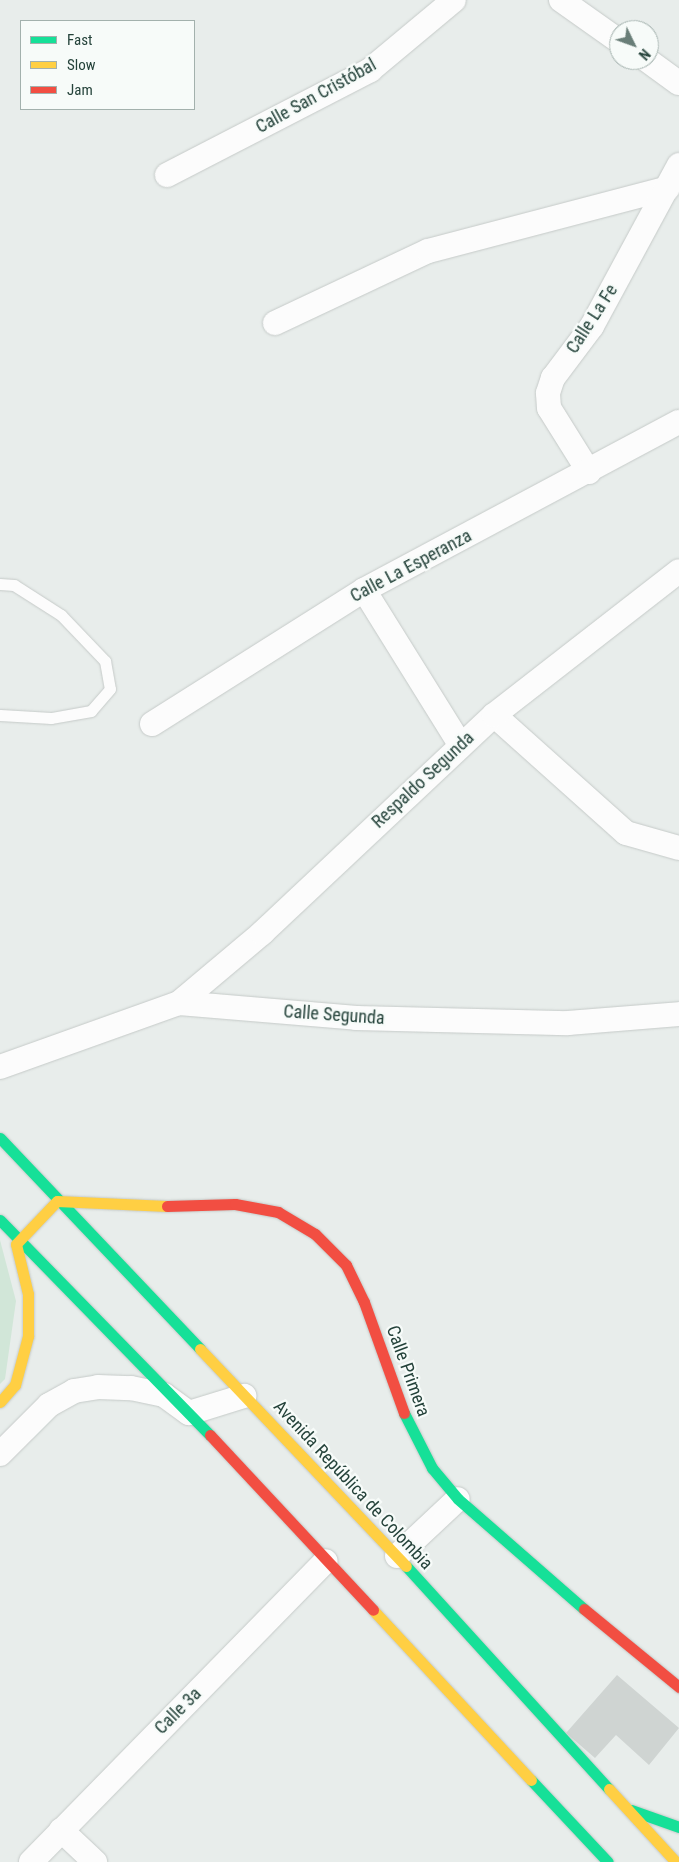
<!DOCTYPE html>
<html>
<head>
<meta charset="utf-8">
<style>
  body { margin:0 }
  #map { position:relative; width:679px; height:1862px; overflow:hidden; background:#e8edeb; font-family:"Roboto Condensed",sans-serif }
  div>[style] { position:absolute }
  .green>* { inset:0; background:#d1e6d8 }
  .building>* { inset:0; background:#cfd4d2 }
  .roads { filter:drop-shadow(0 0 1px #c5cac8) drop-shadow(0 0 1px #c5cac8) }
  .lane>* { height:11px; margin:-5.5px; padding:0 5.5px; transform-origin:5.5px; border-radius:5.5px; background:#fcfcfc }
  .street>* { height:24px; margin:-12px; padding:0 12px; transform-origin:12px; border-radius:12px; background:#fcfcfc }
  .fast>* { height:11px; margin:-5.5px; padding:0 5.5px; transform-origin:5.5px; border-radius:5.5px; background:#16e098 }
  .slow>* { height:11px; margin:-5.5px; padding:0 5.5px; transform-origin:5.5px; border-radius:5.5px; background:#ffcf43 }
  .jam>* { height:11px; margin:-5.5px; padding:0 5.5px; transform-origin:5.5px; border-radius:5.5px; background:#f24e42 }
  span { translate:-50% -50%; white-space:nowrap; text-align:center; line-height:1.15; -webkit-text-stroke:4.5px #f7fbf9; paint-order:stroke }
  .street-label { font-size:18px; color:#24423a }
  .legend { position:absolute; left:20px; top:20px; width:175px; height:90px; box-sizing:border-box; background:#f7fbf9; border:1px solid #a3b1ad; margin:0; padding:6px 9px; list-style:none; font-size:15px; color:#24423a }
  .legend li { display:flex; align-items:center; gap:10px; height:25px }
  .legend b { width:25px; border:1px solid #a3b1ad }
  .north { position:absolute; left:609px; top:20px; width:50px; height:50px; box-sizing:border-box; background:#f7fbf9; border:1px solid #a3b1ad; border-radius:50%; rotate:132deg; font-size:14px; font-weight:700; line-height:20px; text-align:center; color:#24423a }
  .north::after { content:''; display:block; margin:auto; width:18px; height:22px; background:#697e78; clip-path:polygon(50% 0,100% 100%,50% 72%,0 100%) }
</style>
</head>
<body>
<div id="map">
  <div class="green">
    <div style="clip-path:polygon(0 1240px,16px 1301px,5px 1379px,0 1384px)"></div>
  </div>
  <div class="building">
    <div style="clip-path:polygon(617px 1675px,679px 1728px,649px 1765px,616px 1735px,595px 1758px,566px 1733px)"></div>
  </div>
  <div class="roads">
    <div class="lane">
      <div style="left:0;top:584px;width:14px;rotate:4deg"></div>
      <div style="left:14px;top:585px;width:56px;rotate:32.6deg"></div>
      <div style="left:61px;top:615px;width:64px;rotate:46.3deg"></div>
      <div style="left:105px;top:661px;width:28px;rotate:80deg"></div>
      <div style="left:110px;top:689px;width:29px;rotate:131deg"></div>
      <div style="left:91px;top:711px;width:41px;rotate:170.1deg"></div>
      <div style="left:51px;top:718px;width:51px;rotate:-176.6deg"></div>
    </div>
    <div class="street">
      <div style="left:561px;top:0;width:71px;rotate:35.3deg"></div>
      <div style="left:647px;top:60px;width:39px;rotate:36deg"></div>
      <div style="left:167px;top:175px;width:229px;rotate:-27.3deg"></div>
      <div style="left:370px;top:70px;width:109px;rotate:-39.8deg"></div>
      <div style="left:275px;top:323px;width:169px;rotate:-25.2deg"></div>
      <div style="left:428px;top:251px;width:248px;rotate:-14.7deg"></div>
      <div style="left:589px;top:472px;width:75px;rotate:-122deg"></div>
      <div style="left:549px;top:408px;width:15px;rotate:-94deg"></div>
      <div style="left:548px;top:393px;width:16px;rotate:-72deg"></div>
      <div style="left:553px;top:378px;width:65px;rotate:-53.1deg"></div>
      <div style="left:592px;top:326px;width:183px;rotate:-61.6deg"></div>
      <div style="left:364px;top:590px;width:181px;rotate:58.1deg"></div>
      <div style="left:494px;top:715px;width:177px;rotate:41.8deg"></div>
      <div style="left:626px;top:833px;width:55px;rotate:15.8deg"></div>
      <div style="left:152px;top:724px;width:251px;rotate:-32.3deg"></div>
      <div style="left:364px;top:590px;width:357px;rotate:-28.1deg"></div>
      <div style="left:179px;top:1003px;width:109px;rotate:-40.1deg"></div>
      <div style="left:262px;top:933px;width:318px;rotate:-43.2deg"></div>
      <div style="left:494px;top:715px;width:234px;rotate:-37.9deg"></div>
      <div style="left:0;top:1067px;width:190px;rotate:-19.7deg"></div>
      <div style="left:179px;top:1003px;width:178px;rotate:4.8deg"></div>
      <div style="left:356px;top:1018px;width:212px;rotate:1.4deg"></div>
      <div style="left:568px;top:1023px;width:111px;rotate:-4.6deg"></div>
      <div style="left:0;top:1454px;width:69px;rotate:-45deg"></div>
      <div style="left:49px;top:1405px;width:29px;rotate:-29deg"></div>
      <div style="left:74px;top:1391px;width:24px;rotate:-9deg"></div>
      <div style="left:98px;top:1387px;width:33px;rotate:2deg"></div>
      <div style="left:131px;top:1388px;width:34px;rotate:12deg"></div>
      <div style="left:164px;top:1395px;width:31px;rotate:36deg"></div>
      <div style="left:189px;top:1413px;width:58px;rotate:-17.2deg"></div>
      <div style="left:397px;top:1556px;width:83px;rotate:-43.1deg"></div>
      <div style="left:61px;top:1830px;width:47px;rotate:43.3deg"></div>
      <div style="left:31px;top:1862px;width:421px;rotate:-45.6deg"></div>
    </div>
    <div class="fast">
      <div style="left:0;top:1138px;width:291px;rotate:46.5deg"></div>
      <div style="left:0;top:1220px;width:301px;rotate:45.7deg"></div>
      <div style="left:404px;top:1413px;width:62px;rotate:63deg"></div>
      <div style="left:432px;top:1468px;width:40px;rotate:50deg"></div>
      <div style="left:458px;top:1499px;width:167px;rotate:41.1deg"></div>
      <div style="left:406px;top:1566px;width:302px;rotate:47.7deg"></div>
      <div style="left:531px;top:1780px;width:112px;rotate:46.8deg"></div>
      <div style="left:631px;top:1810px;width:51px;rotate:19.5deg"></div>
    </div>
    <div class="slow">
      <div style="left:200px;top:1349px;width:299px;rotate:46.5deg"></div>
      <div style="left:0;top:1402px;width:23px;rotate:-49deg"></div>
      <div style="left:15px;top:1385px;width:51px;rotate:-75.1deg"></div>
      <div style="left:28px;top:1336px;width:42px;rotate:-90deg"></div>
      <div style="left:28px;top:1294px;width:51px;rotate:-103.5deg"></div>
      <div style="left:16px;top:1244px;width:59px;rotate:-46.4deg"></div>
      <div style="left:57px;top:1201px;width:110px;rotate:2.6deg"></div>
      <div style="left:373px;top:1610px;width:232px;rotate:47.1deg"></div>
      <div style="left:609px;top:1789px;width:99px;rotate:47.5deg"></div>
    </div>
    <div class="jam">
      <div style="left:167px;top:1206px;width:68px;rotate:-1.7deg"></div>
      <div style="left:235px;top:1204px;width:44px;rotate:10.5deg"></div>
      <div style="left:278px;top:1212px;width:43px;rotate:30.7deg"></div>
      <div style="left:315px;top:1234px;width:44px;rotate:45deg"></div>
      <div style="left:346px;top:1265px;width:41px;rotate:64.1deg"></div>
      <div style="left:364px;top:1302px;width:118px;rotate:70.2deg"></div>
      <div style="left:210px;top:1435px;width:239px;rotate:47deg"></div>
      <div style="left:584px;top:1609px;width:123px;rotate:39.4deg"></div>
    </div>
  </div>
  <div class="street-label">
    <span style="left:316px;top:96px;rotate:-29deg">Calle San Cristóbal</span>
    <span style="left:592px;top:319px;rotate:-57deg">Calle La Fe</span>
    <span style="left:411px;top:566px;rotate:-28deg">Calle La Esperanza</span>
    <span style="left:423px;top:780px;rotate:-43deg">Respaldo Segunda</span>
    <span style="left:334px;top:1015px;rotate:4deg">Calle Segunda</span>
    <span style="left:408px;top:1371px;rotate:70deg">Calle Primera</span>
    <span style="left:353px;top:1485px;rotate:47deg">Avenida República de Colombia</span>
    <span style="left:178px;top:1711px;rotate:-45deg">Calle 3a</span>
  </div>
  <ul class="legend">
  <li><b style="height:6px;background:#16e098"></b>Fast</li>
  <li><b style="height:6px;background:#ffcf43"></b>Slow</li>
  <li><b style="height:6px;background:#f24e42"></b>Jam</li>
  </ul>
  <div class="north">N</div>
</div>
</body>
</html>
